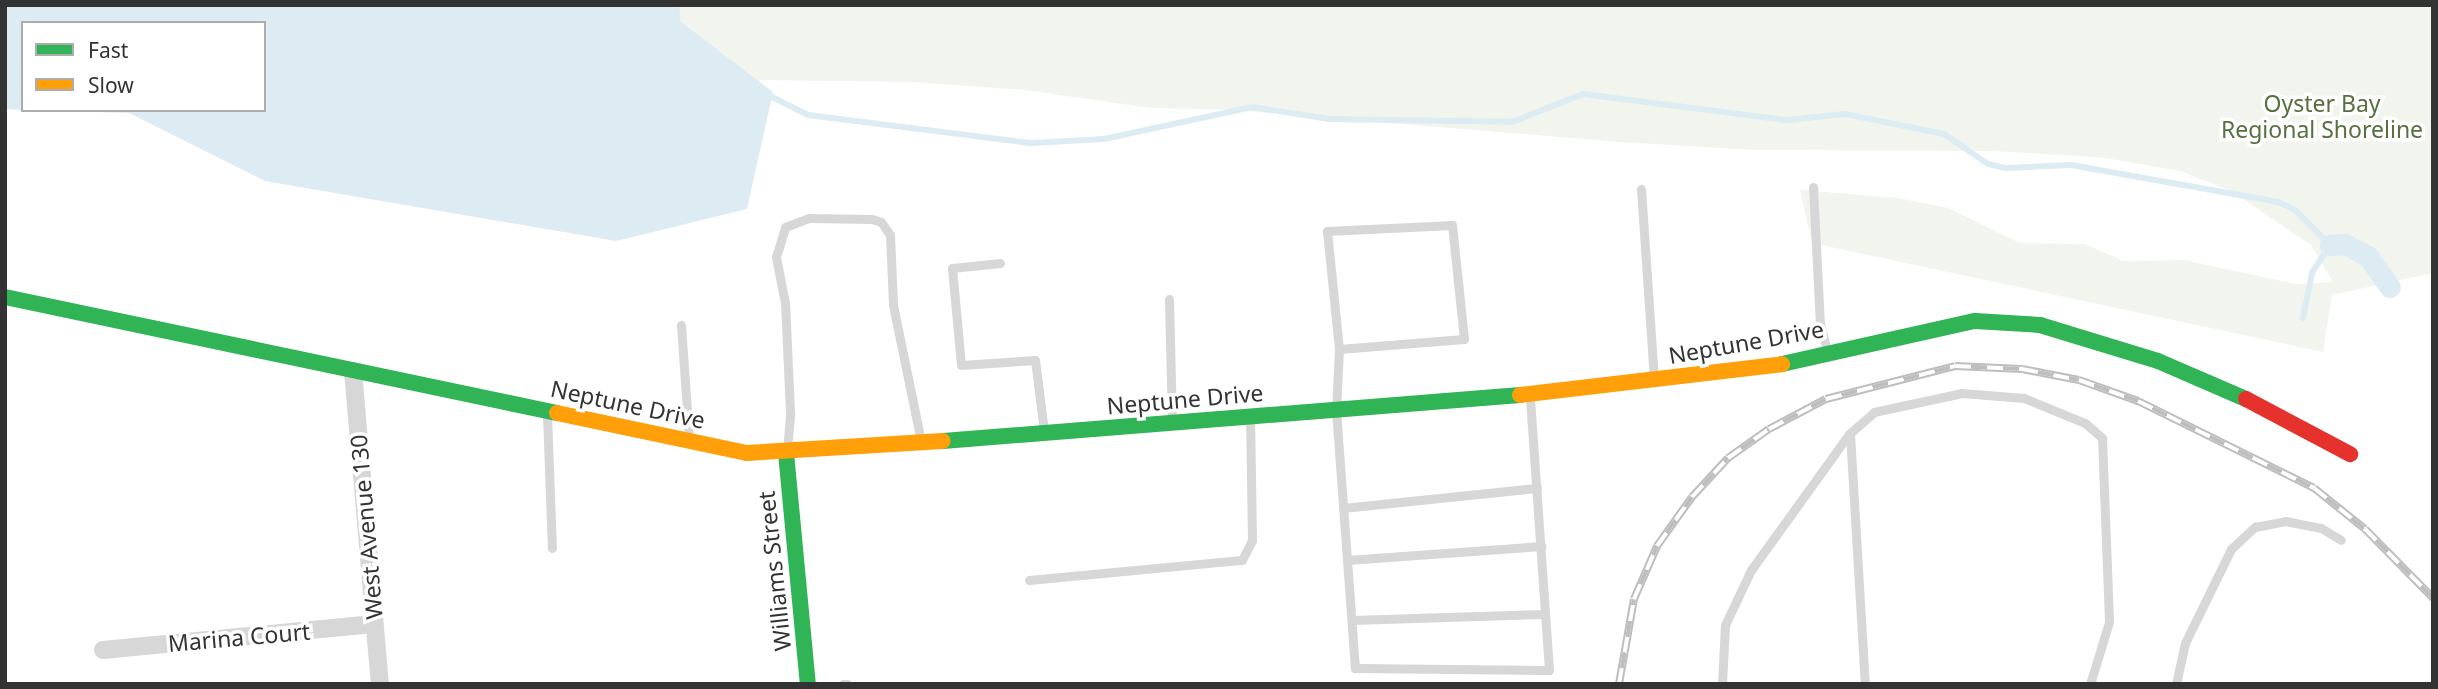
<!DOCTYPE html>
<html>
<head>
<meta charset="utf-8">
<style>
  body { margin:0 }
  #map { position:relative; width:2438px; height:689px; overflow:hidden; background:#fff; font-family:"Noto Sans",sans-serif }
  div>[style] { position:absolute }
  .green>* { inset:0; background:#f1f5ed }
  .water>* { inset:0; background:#ddebf3 }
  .stream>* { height:6px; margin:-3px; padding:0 3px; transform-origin:3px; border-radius:3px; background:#ddebf3 }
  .canal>* { height:21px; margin:-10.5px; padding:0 10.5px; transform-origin:10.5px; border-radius:10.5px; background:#ddebf3 }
  .lane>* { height:9px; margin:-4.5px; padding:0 4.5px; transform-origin:4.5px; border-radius:4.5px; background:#d7d7d7 }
  .street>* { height:18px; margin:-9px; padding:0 9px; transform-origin:9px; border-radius:9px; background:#d7d7d7 }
  .fast>* { height:16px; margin:-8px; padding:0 8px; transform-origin:8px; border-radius:8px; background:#30b455 }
  .slow>* { height:16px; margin:-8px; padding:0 8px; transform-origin:8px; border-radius:8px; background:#ff9f0a }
  .jam>* { height:16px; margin:-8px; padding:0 8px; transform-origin:8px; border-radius:8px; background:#e5322d }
  .rail>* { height:8px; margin-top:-4px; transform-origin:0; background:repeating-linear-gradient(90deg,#fff 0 16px,#bebebe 0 32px); box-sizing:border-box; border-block:2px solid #bebebe }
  span { translate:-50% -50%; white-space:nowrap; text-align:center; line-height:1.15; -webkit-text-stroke:7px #fff; paint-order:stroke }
  .park-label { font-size:23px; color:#56703f }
  .street-label { font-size:23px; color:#333 }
  .frame { position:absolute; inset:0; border:7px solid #333; pointer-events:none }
  .legend { position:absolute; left:21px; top:21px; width:245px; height:91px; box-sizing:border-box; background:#fff; border:2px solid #adadad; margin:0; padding:9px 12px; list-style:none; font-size:21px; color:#333 }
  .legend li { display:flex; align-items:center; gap:14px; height:35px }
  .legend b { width:35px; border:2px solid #adadad }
</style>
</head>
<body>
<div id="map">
  <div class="green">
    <div style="clip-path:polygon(645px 5px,2433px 5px,2433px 273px,2332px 295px,2323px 352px,1812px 243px,1800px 190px,1898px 198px,1948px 208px,2020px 243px,2085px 244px,2123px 261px,2184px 260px,2296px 284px,2333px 282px,2311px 245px,2231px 191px,2180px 171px,2105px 158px,1997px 151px,1756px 150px,1620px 142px,1234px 110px,1151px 108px,1025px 90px,912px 82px,764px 80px,692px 90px)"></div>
  </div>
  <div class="water">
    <div style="clip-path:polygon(5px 5px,679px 5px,681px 22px,773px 92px,747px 209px,616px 241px,265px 181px,129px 113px,32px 110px,264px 110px,264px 23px,23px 23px,23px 110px,5px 109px)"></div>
  </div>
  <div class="stream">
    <div style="left:766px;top:94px;width:47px;rotate:26.6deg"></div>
    <div style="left:808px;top:115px;width:225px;rotate:7.2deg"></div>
    <div style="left:1031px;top:143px;width:73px;rotate:-3.1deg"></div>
    <div style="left:1104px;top:139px;width:151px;rotate:-12.2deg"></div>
    <div style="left:1252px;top:107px;width:78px;rotate:8.9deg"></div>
    <div style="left:1329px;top:119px;width:183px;rotate:0.9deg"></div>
    <div style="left:1512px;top:122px;width:76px;rotate:-21.5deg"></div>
    <div style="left:1583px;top:94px;width:206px;rotate:7.3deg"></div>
    <div style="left:1787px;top:120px;width:58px;rotate:-5.9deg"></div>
    <div style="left:1845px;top:114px;width:101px;rotate:11.4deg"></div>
    <div style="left:1944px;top:134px;width:53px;rotate:34.3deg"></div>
    <div style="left:1988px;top:164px;width:18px;rotate:13deg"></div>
    <div style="left:2006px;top:168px;width:65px;rotate:-2.6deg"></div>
    <div style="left:2071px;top:165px;width:211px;rotate:10.1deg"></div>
    <div style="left:2279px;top:202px;width:18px;rotate:27deg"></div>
    <div style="left:2295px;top:210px;width:49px;rotate:45deg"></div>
    <div style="left:2330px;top:245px;width:33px;rotate:123deg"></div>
    <div style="left:2312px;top:273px;width:46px;rotate:101.3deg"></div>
  </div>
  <div class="canal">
    <div style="left:2330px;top:245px;width:15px;rotate:-4deg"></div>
    <div style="left:2345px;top:244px;width:26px;rotate:28deg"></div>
    <div style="left:2368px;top:256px;width:38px;rotate:55deg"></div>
  </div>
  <div class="lane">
    <div style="left:1813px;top:187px;width:137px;rotate:87.1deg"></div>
    <div style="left:1820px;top:324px;width:28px;rotate:75deg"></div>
    <div style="left:1641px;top:189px;width:190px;rotate:86.1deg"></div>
    <div style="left:1000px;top:263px;width:48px;rotate:174.1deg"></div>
    <div style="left:952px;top:268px;width:97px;rotate:84.7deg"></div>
    <div style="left:961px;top:365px;width:74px;rotate:-3.9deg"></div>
    <div style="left:1035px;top:360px;width:72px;rotate:82.8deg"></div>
    <div style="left:1169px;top:299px;width:122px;rotate:88.6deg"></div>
    <div style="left:681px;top:325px;width:113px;rotate:86deg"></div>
    <div style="left:1339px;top:349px;width:125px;rotate:-4.6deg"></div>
    <div style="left:1464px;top:339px;width:115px;rotate:-96deg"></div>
    <div style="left:1452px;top:225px;width:125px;rotate:177.3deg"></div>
    <div style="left:1327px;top:231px;width:119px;rotate:84.2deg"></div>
    <div style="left:1339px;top:349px;width:61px;rotate:92.8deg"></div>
    <div style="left:1336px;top:410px;width:259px;rotate:85.8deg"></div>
    <div style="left:1355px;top:668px;width:194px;rotate:0.6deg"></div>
    <div style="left:1549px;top:670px;width:275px;rotate:-94deg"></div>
    <div style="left:547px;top:414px;width:134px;rotate:87.9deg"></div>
    <div style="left:1850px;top:434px;width:250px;rotate:86.6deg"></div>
    <div style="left:787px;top:450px;width:38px;rotate:-85deg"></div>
    <div style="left:790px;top:412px;width:109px;rotate:-92.6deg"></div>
    <div style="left:785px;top:303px;width:47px;rotate:-101.1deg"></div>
    <div style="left:776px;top:257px;width:31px;rotate:-73deg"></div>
    <div style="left:785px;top:227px;width:26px;rotate:-21deg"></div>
    <div style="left:809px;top:218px;width:63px;rotate:0.9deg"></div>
    <div style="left:872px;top:219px;width:9px;rotate:18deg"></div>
    <div style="left:881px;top:222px;width:16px;rotate:55deg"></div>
    <div style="left:890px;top:235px;width:70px;rotate:87.5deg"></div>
    <div style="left:893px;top:305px;width:139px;rotate:78.4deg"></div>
    <div style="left:1343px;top:508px;width:195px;rotate:-5.9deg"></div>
    <div style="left:1347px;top:560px;width:195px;rotate:-4.1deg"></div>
    <div style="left:1029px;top:580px;width:214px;rotate:-5.4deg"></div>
    <div style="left:1242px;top:560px;width:22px;rotate:-63deg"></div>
    <div style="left:1252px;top:540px;width:122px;rotate:-90.9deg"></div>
    <div style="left:1352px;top:620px;width:193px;rotate:-1.8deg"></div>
    <div style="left:843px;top:684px;width:4px"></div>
    <div style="left:1722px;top:684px;width:59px;rotate:-87.1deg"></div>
    <div style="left:1725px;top:625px;width:61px;rotate:-64.7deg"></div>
    <div style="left:1751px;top:570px;width:168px;rotate:-54.2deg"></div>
    <div style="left:1849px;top:434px;width:33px;rotate:-41deg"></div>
    <div style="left:1874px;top:412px;width:90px;rotate:-12.2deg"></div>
    <div style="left:1962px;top:393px;width:62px;rotate:4.6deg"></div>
    <div style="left:2024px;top:398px;width:66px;rotate:22.3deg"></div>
    <div style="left:2085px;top:423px;width:23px;rotate:41deg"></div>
    <div style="left:2102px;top:438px;width:184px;rotate:87.8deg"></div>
    <div style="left:2109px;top:622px;width:65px;rotate:107deg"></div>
    <div style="left:2176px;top:684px;width:42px;rotate:-77.6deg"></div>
    <div style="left:2185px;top:643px;width:105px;rotate:-63.9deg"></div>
    <div style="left:2231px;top:549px;width:33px;rotate:-43deg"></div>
    <div style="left:2255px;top:527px;width:31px;rotate:-11deg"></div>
    <div style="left:2285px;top:521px;width:37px;rotate:11deg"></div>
    <div style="left:2321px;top:528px;width:23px;rotate:31deg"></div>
  </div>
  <div class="street">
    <div style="left:353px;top:371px;width:314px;rotate:85.1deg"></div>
    <div style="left:103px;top:650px;width:272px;rotate:-5.5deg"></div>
  </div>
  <div class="fast">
    <div style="left:5px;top:297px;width:564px;rotate:11.87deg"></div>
    <div style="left:1782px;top:364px;width:198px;rotate:-12.6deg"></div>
    <div style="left:1975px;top:321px;width:65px;rotate:3.5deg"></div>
    <div style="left:2040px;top:325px;width:123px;rotate:17deg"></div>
    <div style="left:2158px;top:361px;width:96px;rotate:23.4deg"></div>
    <div style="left:943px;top:441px;width:579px;rotate:-4.56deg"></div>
    <div style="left:786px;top:453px;width:232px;rotate:84.6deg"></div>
  </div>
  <div class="slow">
    <div style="left:1520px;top:395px;width:264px;rotate:-6.7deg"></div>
    <div style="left:557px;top:413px;width:194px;rotate:11.9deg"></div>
    <div style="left:747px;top:453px;width:196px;rotate:-3.5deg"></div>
  </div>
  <div class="jam">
    <div style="left:2246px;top:399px;width:118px;rotate:27.9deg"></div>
  </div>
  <div class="rail">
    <div style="left:1619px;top:684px;width:86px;rotate:-80deg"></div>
    <div style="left:1634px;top:599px;width:58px;rotate:-66.5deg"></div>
    <div style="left:1657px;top:546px;width:60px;rotate:-54.5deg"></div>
    <div style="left:1692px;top:497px;width:53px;rotate:-47.3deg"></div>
    <div style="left:1728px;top:458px;width:50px;rotate:-35.3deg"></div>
    <div style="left:1769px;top:429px;width:64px;rotate:-27.8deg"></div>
    <div style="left:1826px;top:399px;width:133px;rotate:-14.3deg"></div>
    <div style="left:1955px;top:366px;width:67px;rotate:2.6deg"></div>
    <div style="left:2022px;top:369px;width:58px;rotate:10.9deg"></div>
    <div style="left:2079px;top:380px;width:63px;rotate:19.6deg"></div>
    <div style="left:2138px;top:401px;width:196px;rotate:26.3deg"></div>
    <div style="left:2314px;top:488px;width:65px;rotate:38.8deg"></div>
    <div style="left:2365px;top:529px;width:97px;rotate:45.4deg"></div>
  </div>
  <div class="park-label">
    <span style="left:2322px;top:116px">Oyster Bay<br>Regional Shoreline</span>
  </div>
  <div class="street-label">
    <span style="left:1746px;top:342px;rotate:-10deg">Neptune Drive</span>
    <span style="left:1185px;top:399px;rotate:-5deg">Neptune Drive</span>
    <span style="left:628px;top:404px;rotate:12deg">Neptune Drive</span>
    <span style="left:366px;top:527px;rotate:-95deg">West Avenue 130</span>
    <span style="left:774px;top:571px;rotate:-96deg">Williams Street</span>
    <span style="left:239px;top:637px;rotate:-5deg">Marina Court</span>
  </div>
  <div class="frame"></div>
  <ul class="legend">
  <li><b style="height:9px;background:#30b455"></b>Fast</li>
  <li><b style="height:9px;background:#ff9f0a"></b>Slow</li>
  </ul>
</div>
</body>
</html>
